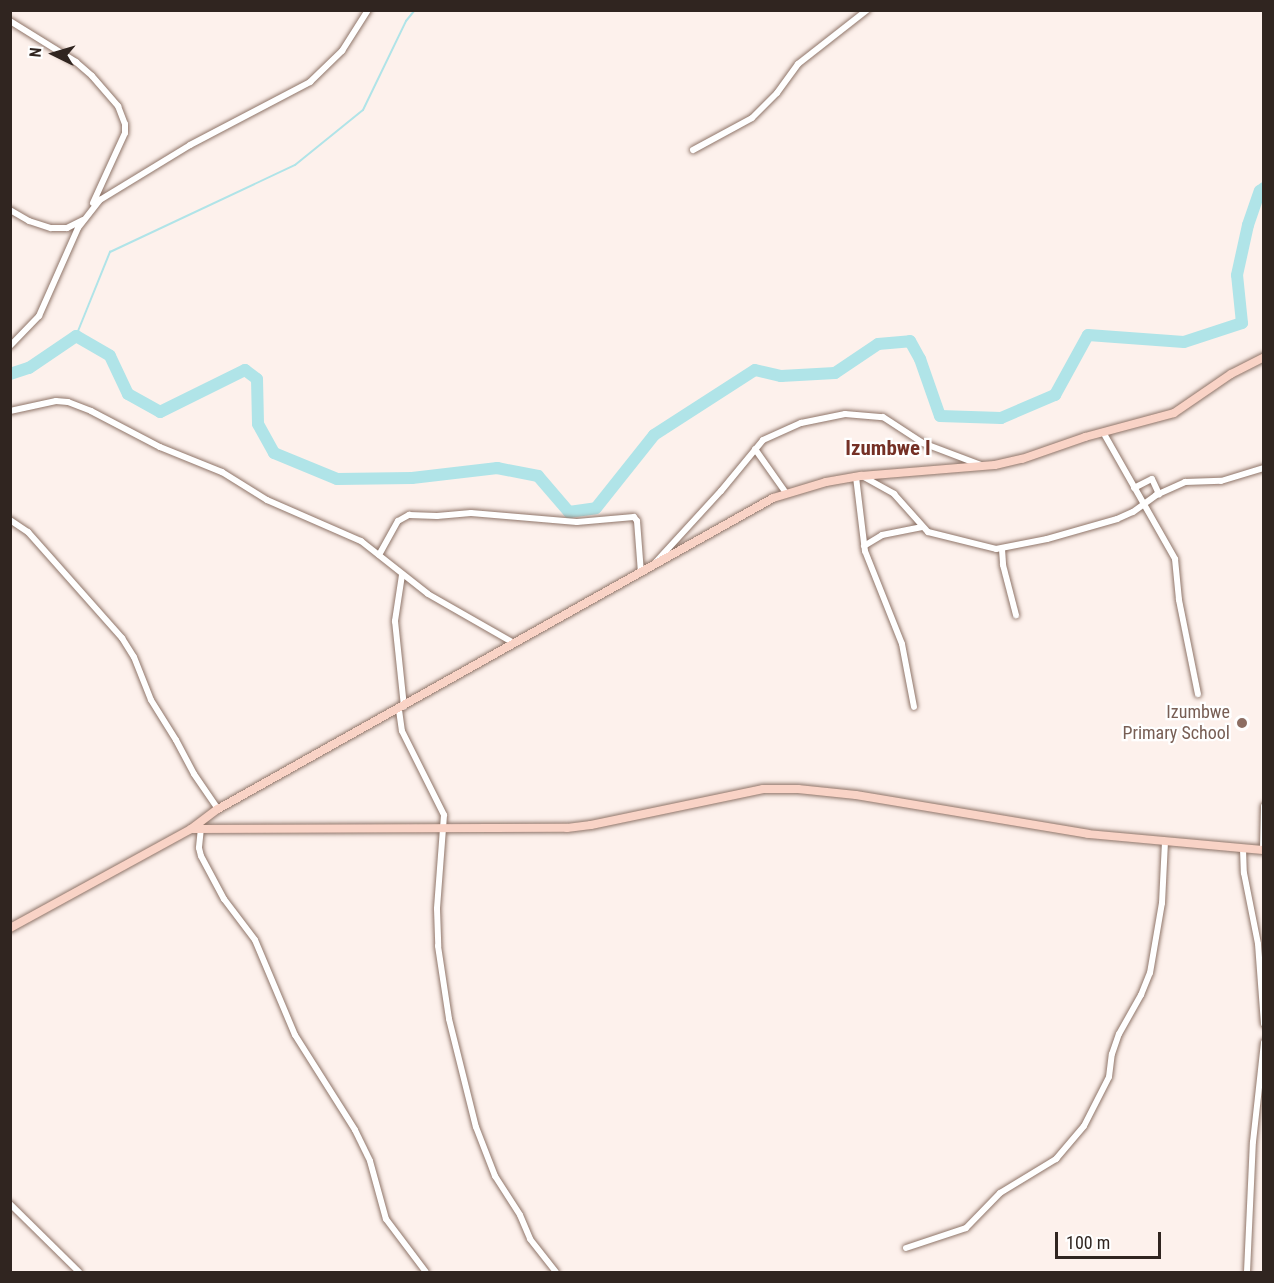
<!DOCTYPE html>
<html>
<head>
<meta charset="utf-8">
<style>
  body { margin:0 }
  #map { position:relative; width:1274px; height:1283px; overflow:hidden; background:#fdf1ec; font-family:"Roboto Condensed",sans-serif }
  div>[style] { position:absolute }
  .stream>* { height:2px; margin:-1px; padding:0 1px; transform-origin:1px; border-radius:1px; background:#b0e4e8 }
  .river>* { height:12px; margin:-6px; padding:0 6px; transform-origin:6px; border-radius:6px; background:#b0e4e8 }
  .roads { filter:drop-shadow(0 0 2px #8f7569) drop-shadow(0 0 2px #8f7569) }
  .street>* { height:6px; margin:-3px; padding:0 3px; transform-origin:3px; border-radius:3px; background:#fff }
  .secondary>* { height:8px; margin:-4px; padding:0 4px; transform-origin:4px; border-radius:4px; background:#f9d3c6 }
  .dots>* { width:16px; height:16px; translate:-50% -50%; box-sizing:border-box; border:3px solid #fff; border-radius:50% }
  span { translate:-50% -50%; white-space:nowrap; text-align:center; line-height:1.15; -webkit-text-stroke:4.5px #fff; paint-order:stroke }
  .education-label { font-size:18px; color:#785e54 }
  .right { translate:-100% -50%; text-align:right }
  .quarter-label { font-size:21px; color:#753025; font-weight:700 }
  .frame { position:absolute; inset:0; border:12px solid #302520; pointer-events:none }
  .north { position:absolute; left:24px; top:24px; width:60px; height:60px; -webkit-text-stroke:4px #fff; paint-order:stroke; rotate:275deg; font-size:16px; font-weight:700; line-height:24px; text-align:center; color:#302520 }
  .north::after { content:''; display:block; margin:auto; width:21px; height:27px; background:#302520; clip-path:polygon(50% 0,100% 100%,50% 72%,0 100%) }
  .scale { position:absolute; left:1055px; top:1232px; width:106px; height:27px; box-sizing:border-box; border:3px solid #302520; border-top:0; padding-left:8px; font-size:18px; line-height:21px; white-space:nowrap; color:#302520; -webkit-text-stroke:4px #fff; paint-order:stroke }
</style>
</head>
<body>
<div id="map">
  <div class="stream">
    <div style="left:76px;top:336px;width:91px;rotate:-68deg"></div>
    <div style="left:110px;top:252px;width:204px;rotate:-25.2deg"></div>
    <div style="left:295px;top:165px;width:87px;rotate:-39deg"></div>
    <div style="left:363px;top:110px;width:99px;rotate:-64.2deg"></div>
    <div style="left:406px;top:21px;width:14px;rotate:-51deg"></div>
  </div>
  <div class="river">
    <div style="left:10px;top:374px;width:20px;rotate:-18deg"></div>
    <div style="left:29px;top:368px;width:57px;rotate:-34.2deg"></div>
    <div style="left:76px;top:336px;width:39px;rotate:30deg"></div>
    <div style="left:110px;top:356px;width:42px;rotate:64.7deg"></div>
    <div style="left:128px;top:394px;width:37px;rotate:29deg"></div>
    <div style="left:160px;top:412px;width:95px;rotate:-26.3deg"></div>
    <div style="left:245px;top:370px;width:15px;rotate:37deg"></div>
    <div style="left:257px;top:379px;width:45px;rotate:88.7deg"></div>
    <div style="left:258px;top:424px;width:33px;rotate:61deg"></div>
    <div style="left:274px;top:453px;width:68px;rotate:22.4deg"></div>
    <div style="left:337px;top:479px;width:75px;rotate:-0.8deg"></div>
    <div style="left:412px;top:478px;width:86px;rotate:-6.7deg"></div>
    <div style="left:497px;top:468px;width:42px;rotate:11deg"></div>
    <div style="left:538px;top:476px;width:48px;rotate:49.3deg"></div>
    <div style="left:569px;top:512px;width:27px;rotate:-8deg"></div>
    <div style="left:596px;top:508px;width:93px;rotate:-51.5deg"></div>
    <div style="left:654px;top:435px;width:120px;rotate:-32.8deg"></div>
    <div style="left:755px;top:370px;width:27px;rotate:13deg"></div>
    <div style="left:781px;top:376px;width:54px;rotate:-3.2deg"></div>
    <div style="left:835px;top:373px;width:52px;rotate:-34deg"></div>
    <div style="left:878px;top:344px;width:32px;rotate:-5deg"></div>
    <div style="left:910px;top:341px;width:21px;rotate:61deg"></div>
    <div style="left:920px;top:359px;width:60px;rotate:70.7deg"></div>
    <div style="left:940px;top:416px;width:61px;rotate:1.9deg"></div>
    <div style="left:1001px;top:418px;width:59px;rotate:-23.1deg"></div>
    <div style="left:1055px;top:395px;width:68px;rotate:-61.2deg"></div>
    <div style="left:1088px;top:335px;width:96px;rotate:4.2deg"></div>
    <div style="left:1184px;top:342px;width:61px;rotate:-18.1deg"></div>
    <div style="left:1242px;top:323px;width:48px;rotate:-95.9deg"></div>
    <div style="left:1237px;top:275px;width:51px;rotate:-77.6deg"></div>
    <div style="left:1248px;top:225px;width:36px;rotate:-71deg"></div>
    <div style="left:1260px;top:191px;width:5px;rotate:-37deg"></div>
  </div>
  <div class="roads">
    <div class="street">
      <div style="left:10px;top:21px;width:78px;rotate:31.8deg"></div>
      <div style="left:76px;top:62px;width:21px;rotate:41deg"></div>
      <div style="left:92px;top:76px;width:40px;rotate:49deg"></div>
      <div style="left:118px;top:106px;width:19px;rotate:69deg"></div>
      <div style="left:125px;top:124px;width:9px;rotate:90deg"></div>
      <div style="left:125px;top:133px;width:77px;rotate:114.6deg"></div>
      <div style="left:693px;top:150px;width:67px;rotate:-28.5deg"></div>
      <div style="left:752px;top:118px;width:35px;rotate:-45deg"></div>
      <div style="left:777px;top:93px;width:36px;rotate:-54deg"></div>
      <div style="left:798px;top:64px;width:88px;rotate:-38deg"></div>
      <div style="left:10px;top:210px;width:22px;rotate:30deg"></div>
      <div style="left:29px;top:221px;width:23px;rotate:18deg"></div>
      <div style="left:51px;top:228px;width:16px"></div>
      <div style="left:67px;top:228px;width:18px;rotate:-27deg"></div>
      <div style="left:10px;top:346px;width:42px;rotate:-46deg"></div>
      <div style="left:39px;top:316px;width:96px;rotate:-66.1deg"></div>
      <div style="left:78px;top:228px;width:36px;rotate:-52deg"></div>
      <div style="left:100px;top:200px;width:105px;rotate:-31.4deg"></div>
      <div style="left:190px;top:145px;width:136px;rotate:-27.7deg"></div>
      <div style="left:310px;top:82px;width:45px;rotate:-44.1deg"></div>
      <div style="left:342px;top:51px;width:49px;rotate:-57.6deg"></div>
      <div style="left:10px;top:411px;width:47px;rotate:-12.3deg"></div>
      <div style="left:56px;top:401px;width:12px;rotate:5deg"></div>
      <div style="left:68px;top:402px;width:25px;rotate:21deg"></div>
      <div style="left:91px;top:411px;width:78px;rotate:27.6deg"></div>
      <div style="left:160px;top:447px;width:67px;rotate:22deg"></div>
      <div style="left:222px;top:472px;width:53px;rotate:31.9deg"></div>
      <div style="left:267px;top:500px;width:103px;rotate:23.6deg"></div>
      <div style="left:361px;top:541px;width:85px;rotate:38.3deg"></div>
      <div style="left:428px;top:594px;width:99px;rotate:29.7deg"></div>
      <div style="left:1103px;top:432px;width:146px;rotate:60.4deg"></div>
      <div style="left:1175px;top:559px;width:41px;rotate:84.4deg"></div>
      <div style="left:1179px;top:600px;width:96px;rotate:78.6deg"></div>
      <div style="left:755px;top:449px;width:54px;rotate:54.8deg"></div>
      <div style="left:862px;top:476px;width:37px;rotate:29deg"></div>
      <div style="left:894px;top:494px;width:51px;rotate:48.2deg"></div>
      <div style="left:928px;top:532px;width:70px;rotate:14deg"></div>
      <div style="left:996px;top:549px;width:52px;rotate:-11.1deg"></div>
      <div style="left:1047px;top:539px;width:73px;rotate:-15.9deg"></div>
      <div style="left:1117px;top:519px;width:17px;rotate:-24deg"></div>
      <div style="left:1133px;top:512px;width:29px;rotate:-36deg"></div>
      <div style="left:1156px;top:495px;width:32px;rotate:-24deg"></div>
      <div style="left:1185px;top:482px;width:36px;rotate:-2deg"></div>
      <div style="left:1221px;top:481px;width:45px;rotate:-16.8deg"></div>
      <div style="left:856px;top:477px;width:75px;rotate:83.1deg"></div>
      <div style="left:865px;top:551px;width:100px;rotate:68.3deg"></div>
      <div style="left:902px;top:644px;width:64px;rotate:79.2deg"></div>
      <div style="left:1134px;top:488px;width:20px;rotate:-27deg"></div>
      <div style="left:1152px;top:479px;width:17px;rotate:65deg"></div>
      <div style="left:10px;top:520px;width:22px;rotate:34deg"></div>
      <div style="left:28px;top:532px;width:142px;rotate:48.4deg"></div>
      <div style="left:122px;top:638px;width:22px;rotate:58deg"></div>
      <div style="left:134px;top:657px;width:46px;rotate:68.4deg"></div>
      <div style="left:151px;top:700px;width:47px;rotate:58deg"></div>
      <div style="left:176px;top:740px;width:38px;rotate:62deg"></div>
      <div style="left:194px;top:774px;width:42px;rotate:55.6deg"></div>
      <div style="left:864px;top:546px;width:21px;rotate:-31deg"></div>
      <div style="left:882px;top:535px;width:41px;rotate:-11.3deg"></div>
      <div style="left:1002px;top:549px;width:16px;rotate:86deg"></div>
      <div style="left:1003px;top:565px;width:52px;rotate:75.4deg"></div>
      <div style="left:379px;top:555px;width:39px;rotate:-61deg"></div>
      <div style="left:398px;top:521px;width:13px;rotate:-29deg"></div>
      <div style="left:409px;top:515px;width:28px;rotate:2deg"></div>
      <div style="left:437px;top:516px;width:34px;rotate:-5deg"></div>
      <div style="left:471px;top:513px;width:106px;rotate:4.9deg"></div>
      <div style="left:577px;top:522px;width:57px;rotate:-5deg"></div>
      <div style="left:634px;top:517px;width:5px;rotate:53deg"></div>
      <div style="left:637px;top:521px;width:52px;rotate:85.6deg"></div>
      <div style="left:654px;top:564px;width:99px;rotate:-47.5deg"></div>
      <div style="left:721px;top:491px;width:66px;rotate:-50.5deg"></div>
      <div style="left:763px;top:440px;width:42px;rotate:-24.1deg"></div>
      <div style="left:801px;top:423px;width:45px;rotate:-11.6deg"></div>
      <div style="left:845px;top:414px;width:38px;rotate:5deg"></div>
      <div style="left:883px;top:417px;width:48px;rotate:33deg"></div>
      <div style="left:923px;top:443px;width:62px;rotate:20.8deg"></div>
      <div style="left:402px;top:575px;width:47px;rotate:98.7deg"></div>
      <div style="left:395px;top:621px;width:86px;rotate:84deg"></div>
      <div style="left:399px;top:710px;width:21px;rotate:82deg"></div>
      <div style="left:402px;top:731px;width:94px;rotate:63.4deg"></div>
      <div style="left:444px;top:815px;width:94px;rotate:94.3deg"></div>
      <div style="left:437px;top:909px;width:37px;rotate:88deg"></div>
      <div style="left:438px;top:946px;width:74px;rotate:81.4deg"></div>
      <div style="left:449px;top:1019px;width:111px;rotate:76deg"></div>
      <div style="left:476px;top:1127px;width:53px;rotate:68.8deg"></div>
      <div style="left:495px;top:1176px;width:46px;rotate:57.3deg"></div>
      <div style="left:520px;top:1215px;width:26px;rotate:67deg"></div>
      <div style="left:530px;top:1239px;width:42px;rotate:51.8deg"></div>
      <div style="left:201px;top:828px;width:20px;rotate:96deg"></div>
      <div style="left:199px;top:848px;width:8px;rotate:76deg"></div>
      <div style="left:201px;top:856px;width:49px;rotate:61.9deg"></div>
      <div style="left:224px;top:899px;width:51px;rotate:52.9deg"></div>
      <div style="left:255px;top:940px;width:103px;rotate:67.2deg"></div>
      <div style="left:295px;top:1035px;width:112px;rotate:57.7deg"></div>
      <div style="left:355px;top:1130px;width:34px;rotate:64deg"></div>
      <div style="left:370px;top:1161px;width:60px;rotate:74.6deg"></div>
      <div style="left:386px;top:1219px;width:66px;rotate:53deg"></div>
      <div style="left:1243px;top:849px;width:24px;rotate:88deg"></div>
      <div style="left:1244px;top:873px;width:72px;rotate:78.8deg"></div>
      <div style="left:1258px;top:944px;width:80px;rotate:85.7deg"></div>
      <div style="left:1263px;top:850px;width:44px;rotate:-88.7deg"></div>
      <div style="left:10px;top:1204px;width:97px;rotate:44.6deg"></div>
      <div style="left:906px;top:1248px;width:63px;rotate:-18.4deg"></div>
      <div style="left:966px;top:1228px;width:49px;rotate:-45.8deg"></div>
      <div style="left:1000px;top:1193px;width:66px;rotate:-31.3deg"></div>
      <div style="left:1056px;top:1159px;width:43px;rotate:-49.7deg"></div>
      <div style="left:1084px;top:1126px;width:55px;rotate:-63deg"></div>
      <div style="left:1109px;top:1077px;width:23px;rotate:-83deg"></div>
      <div style="left:1112px;top:1054px;width:21px;rotate:-71deg"></div>
      <div style="left:1119px;top:1034px;width:45px;rotate:-60.6deg"></div>
      <div style="left:1141px;top:995px;width:24px;rotate:-68deg"></div>
      <div style="left:1150px;top:973px;width:71px;rotate:-80.3deg"></div>
      <div style="left:1162px;top:903px;width:61px;rotate:-87.2deg"></div>
      <div style="left:1247px;top:1272px;width:130px;rotate:-87.4deg"></div>
      <div style="left:1253px;top:1142px;width:100px;rotate:-83.7deg"></div>
    </div>
    <div class="secondary">
      <div style="left:191px;top:829px;width:34px;rotate:-37deg"></div>
      <div style="left:218px;top:809px;width:636px;rotate:-29.26deg"></div>
      <div style="left:773px;top:498px;width:55px;rotate:-16.8deg"></div>
      <div style="left:826px;top:482px;width:36px;rotate:-10deg"></div>
      <div style="left:861px;top:476px;width:134px;rotate:-4.7deg"></div>
      <div style="left:995px;top:465px;width:28px;rotate:-13deg"></div>
      <div style="left:1022px;top:459px;width:67px;rotate:-19.2deg"></div>
      <div style="left:1085px;top:437px;width:92px;rotate:-15.1deg"></div>
      <div style="left:1174px;top:413px;width:69px;rotate:-34.4deg"></div>
      <div style="left:1231px;top:374px;width:37px;rotate:-27deg"></div>
      <div style="left:10px;top:928px;width:206px;rotate:-28.7deg"></div>
      <div style="left:191px;top:829px;width:376px;rotate:-0.2deg"></div>
      <div style="left:567px;top:828px;width:24px;rotate:-7deg"></div>
      <div style="left:591px;top:825px;width:176px;rotate:-11.8deg"></div>
      <div style="left:763px;top:789px;width:35px"></div>
      <div style="left:798px;top:789px;width:58px;rotate:5.9deg"></div>
      <div style="left:856px;top:795px;width:235px;rotate:9.5deg"></div>
      <div style="left:1088px;top:834px;width:177px;rotate:5.2deg"></div>
    </div>
  </div>
  <div class="dots">
    <div style="left:1242px;top:723px;background:#8d6e63"></div>
  </div>
  <div class="education-label">
    <span class="right" style="left:1230px;top:723px">Izumbwe<br>Primary School</span>
  </div>
  <div class="quarter-label">
    <span style="left:888px;top:448px">Izumbwe I</span>
  </div>
  <div class="frame"></div>
  <div class="north">N</div>
  <div class="scale">100 m</div>
</div>
</body>
</html>
